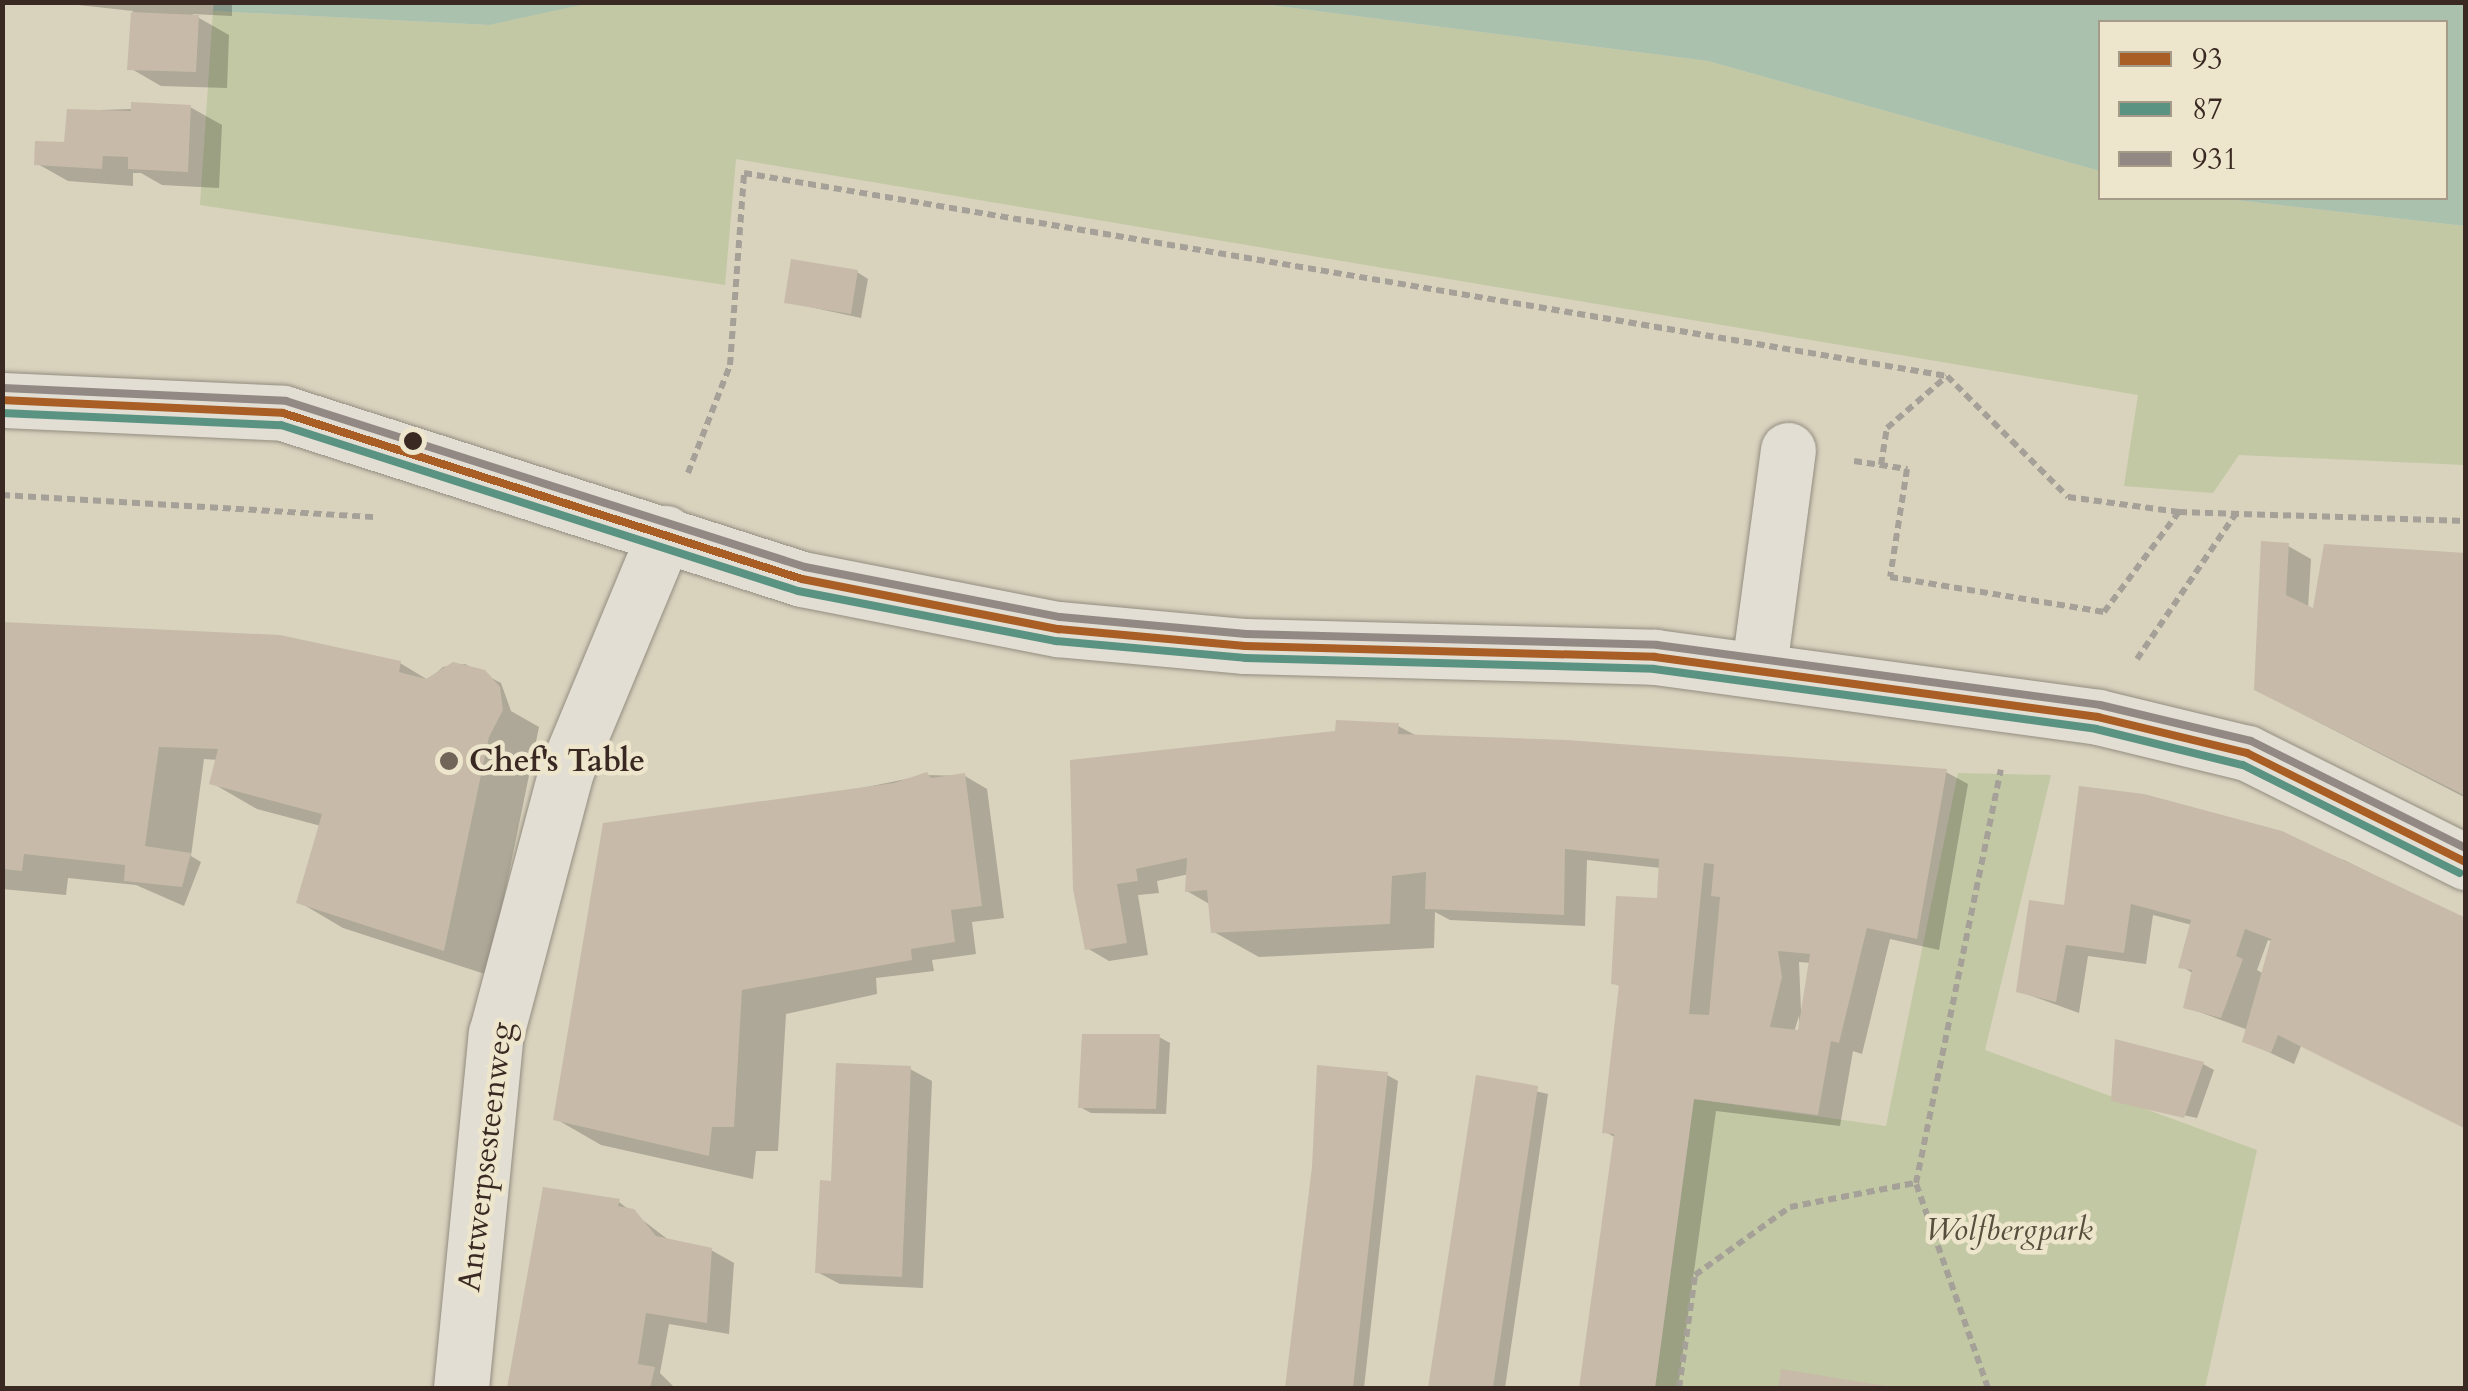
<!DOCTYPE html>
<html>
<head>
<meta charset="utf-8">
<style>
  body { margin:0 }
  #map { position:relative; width:2468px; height:1391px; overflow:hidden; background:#d9d2bd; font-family:Cardo,serif }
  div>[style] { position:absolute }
  .green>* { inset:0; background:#c2c8a4 }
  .water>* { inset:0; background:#aac1ae }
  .shadow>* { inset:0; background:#0003 }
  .building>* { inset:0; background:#c7baa8 }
  .path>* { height:6px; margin-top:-3px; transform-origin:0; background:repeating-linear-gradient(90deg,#a5a198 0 8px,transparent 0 13px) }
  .roads { filter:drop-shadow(0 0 2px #938d81) drop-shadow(0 0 2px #938d81) }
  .minor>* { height:55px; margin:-27.5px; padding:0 27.5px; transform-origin:27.5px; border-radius:27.5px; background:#e2ded3 }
  .bus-1>* { height:8px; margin:-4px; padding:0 4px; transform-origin:4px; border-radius:4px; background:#a85e24 }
  .bus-2>* { height:8px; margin:-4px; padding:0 4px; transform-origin:4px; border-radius:4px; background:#5b9383 }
  .bus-3>* { height:8px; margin:-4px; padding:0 4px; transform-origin:4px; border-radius:4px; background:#928985 }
  .dots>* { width:28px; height:28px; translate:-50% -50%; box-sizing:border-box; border:5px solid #eee6cc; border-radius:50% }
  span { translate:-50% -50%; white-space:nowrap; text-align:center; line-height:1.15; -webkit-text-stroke:9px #eee6cc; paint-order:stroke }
  .poi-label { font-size:32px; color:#392922; font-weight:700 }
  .left { translate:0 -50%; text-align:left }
  .street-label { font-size:32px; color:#392922 }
  .park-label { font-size:32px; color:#574e3d; font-style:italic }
  .frame { position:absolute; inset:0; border:5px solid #392922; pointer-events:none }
  .legend { position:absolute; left:2098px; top:20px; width:350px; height:180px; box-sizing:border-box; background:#eee6cc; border:2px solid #a69a88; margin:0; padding:12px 18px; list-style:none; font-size:30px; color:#392922 }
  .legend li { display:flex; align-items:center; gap:20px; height:50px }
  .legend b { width:50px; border:2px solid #a69a88 }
</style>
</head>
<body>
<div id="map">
  <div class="green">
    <div style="clip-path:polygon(590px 2px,1254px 3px,1708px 61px,2100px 171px,2100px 198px,2218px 198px,2465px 226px,2465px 465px,2239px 455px,2213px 493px,2124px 486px,2138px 395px,736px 159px,725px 285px,200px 205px,213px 11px,489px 25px)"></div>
    <div style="clip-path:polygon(1958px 773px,2051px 775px,1985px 1050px,2257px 1150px,2205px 1388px,1655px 1388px,1694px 1099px,1886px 1126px)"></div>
  </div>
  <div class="water">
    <div style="clip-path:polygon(214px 2px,590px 2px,590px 3px,489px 25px,213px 11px)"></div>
    <div style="clip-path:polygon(1254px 3px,2465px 3px,2465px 226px,2218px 198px,2446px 198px,2446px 22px,2100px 22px,2100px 171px,1708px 61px)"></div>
  </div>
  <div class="shadow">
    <div style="clip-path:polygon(51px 2px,232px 2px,232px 16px,192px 14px,229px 35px,227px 88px,161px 86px,130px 68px,133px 11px)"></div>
    <div style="clip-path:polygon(190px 107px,222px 125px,219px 188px,162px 185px,141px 173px,133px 173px,133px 186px,68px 181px,36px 163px,66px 144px,70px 111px)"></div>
    <div style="clip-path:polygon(857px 272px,868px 279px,861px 318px,787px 302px)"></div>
    <div style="clip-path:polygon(2288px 546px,2311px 559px,2308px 609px,2315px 612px,2466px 555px,2466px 798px,2279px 702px)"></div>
    <div style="clip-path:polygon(2px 624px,251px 636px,400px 663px,428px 680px,443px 667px,465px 664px,501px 683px,511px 711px,539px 727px,488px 975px,343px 928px,299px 902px,321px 826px,257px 809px,212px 783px,219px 760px,204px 759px,191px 856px,201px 862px,184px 906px,136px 885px,68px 878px,66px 895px,2px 889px)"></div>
    <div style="clip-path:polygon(evenodd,1398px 726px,1419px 737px,1946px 772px,1968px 784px,1939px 950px,1890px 939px,1862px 1054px,1853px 1051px,1840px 1126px,1716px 1111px,1678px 1388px,1582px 1388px,1616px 1138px,1604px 1131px,1622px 987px,1613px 983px,1659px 901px,1661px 868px,1587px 860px,1585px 926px,1450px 920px,1435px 912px,1434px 948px,1259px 957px,1214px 932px,1211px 905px,1187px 891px,1189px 874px,1157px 881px,1159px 893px,1138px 895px,1148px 955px,1109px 961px,1087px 948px,1073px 762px,1398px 726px,1799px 962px,1811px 963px,1803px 1011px,1801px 1011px,1799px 962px,1398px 726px,1799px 1016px,1800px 1032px,1794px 1032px,1799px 1016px)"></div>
    <div style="clip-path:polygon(926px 775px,965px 776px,987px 789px,1004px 918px,972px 922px,976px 954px,932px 960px,934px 971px,876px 978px,877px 994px,786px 1014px,778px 1151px,756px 1151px,753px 1179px,601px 1145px,556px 1119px,822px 796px)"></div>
    <div style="clip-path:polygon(evenodd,2214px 815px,2344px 860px,2466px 921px,2301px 1046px,2294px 1064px,2245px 1041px,2248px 1030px,2186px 1007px,2194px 974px,2181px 966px,2192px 925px,2153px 915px,2146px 964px,2088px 956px,2079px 1013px,2018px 991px,2067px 908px,2214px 815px,2268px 940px,2273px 942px,2264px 974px,2257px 970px,2268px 940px)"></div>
    <div style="clip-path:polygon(1159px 1037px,1170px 1043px,1166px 1114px,1091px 1113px,1080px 1107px)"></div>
    <div style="clip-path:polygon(2203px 1064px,2214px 1070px,2197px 1118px,2113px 1100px)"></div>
    <div style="clip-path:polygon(910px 1069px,932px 1081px,923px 1288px,840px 1284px,817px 1272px,833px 1184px)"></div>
    <div style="clip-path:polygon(1387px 1075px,1398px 1081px,1364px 1388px,1288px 1388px,1315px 1167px)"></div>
    <div style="clip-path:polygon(1478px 1078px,1548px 1094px,1505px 1388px,1430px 1388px)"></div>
    <div style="clip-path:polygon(545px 1190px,619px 1202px,670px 1241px,711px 1250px,734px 1263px,729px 1334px,669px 1324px,660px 1373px,675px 1388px,512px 1388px)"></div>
    <div style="clip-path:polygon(1783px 1371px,1883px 1388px,1780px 1388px)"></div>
  </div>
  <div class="building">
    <div style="clip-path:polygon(131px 12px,199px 15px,196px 72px,127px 70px)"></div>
    <div style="clip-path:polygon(131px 102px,191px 105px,188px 172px,128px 169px,128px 157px,103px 156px,102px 169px,34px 165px,35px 141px,64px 142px,67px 109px,131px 111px)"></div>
    <div style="clip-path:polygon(791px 259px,858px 270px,851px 314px,784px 303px)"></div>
    <div style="clip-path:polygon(2261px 541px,2289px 543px,2286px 595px,2313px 608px,2324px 544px,2466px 553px,2466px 796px,2254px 690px)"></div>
    <div style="clip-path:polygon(2px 622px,280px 635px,401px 661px,399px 672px,426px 679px,453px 662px,485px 670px,500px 687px,503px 710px,489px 737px,444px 951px,296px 903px,322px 814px,209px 784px,218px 749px,159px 747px,145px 846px,191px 853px,182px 887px,124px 881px,125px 865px,24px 854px,22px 871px,2px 869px)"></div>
    <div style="clip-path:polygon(evenodd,1336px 720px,1399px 723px,1398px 734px,1567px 740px,1947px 769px,1917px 939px,1867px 928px,1839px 1043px,1831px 1041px,1818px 1115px,1694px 1099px,1655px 1388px,1579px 1388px,1614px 1134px,1602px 1133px,1619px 985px,1611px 984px,1616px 896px,1657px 898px,1659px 859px,1565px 849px,1564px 915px,1425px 909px,1426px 872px,1392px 876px,1390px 924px,1211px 933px,1207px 890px,1185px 892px,1187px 858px,1136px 869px,1138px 881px,1117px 884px,1127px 943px,1085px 950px,1073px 889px,1070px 760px,1335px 731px,1336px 720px,1704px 863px,1714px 864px,1711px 896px,1720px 897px,1709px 1015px,1689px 1014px,1704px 863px,1336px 720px,1778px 951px,1810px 954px,1798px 1030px,1770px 1027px,1782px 977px,1778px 951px)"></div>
    <div style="clip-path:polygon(927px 772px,931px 778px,965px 773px,982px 906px,951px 910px,955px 942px,911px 949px,912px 960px,742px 990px,734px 1127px,712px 1127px,709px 1156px,553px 1120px,603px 823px,894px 783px)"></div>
    <div style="clip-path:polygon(2079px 786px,2144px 794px,2282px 831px,2466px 918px,2466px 1129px,2278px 1035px,2271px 1053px,2242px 1042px,2271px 939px,2245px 929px,2236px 956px,2243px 959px,2221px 1018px,2183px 1008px,2192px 970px,2178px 968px,2191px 920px,2131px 904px,2124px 953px,2066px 945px,2056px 1002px,2016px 992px,2029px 900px,2064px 905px)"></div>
    <div style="clip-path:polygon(1082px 1034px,1160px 1034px,1156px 1109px,1078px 1108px)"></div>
    <div style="clip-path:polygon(2115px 1039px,2204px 1062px,2184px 1118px,2111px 1101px)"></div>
    <div style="clip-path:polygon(836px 1063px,911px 1066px,902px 1277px,815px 1273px,820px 1180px,831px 1181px)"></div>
    <div style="clip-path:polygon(1317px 1065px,1388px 1072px,1353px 1388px,1285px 1388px,1312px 1167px)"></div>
    <div style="clip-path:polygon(1476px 1075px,1538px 1086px,1493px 1388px,1428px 1388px)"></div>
    <div style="clip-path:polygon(543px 1187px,620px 1199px,618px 1206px,634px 1209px,656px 1236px,712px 1248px,707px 1323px,646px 1313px,638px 1364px,655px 1367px,650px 1388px,507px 1388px)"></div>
    <div style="clip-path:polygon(1781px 1369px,1886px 1386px,1886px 1388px,1778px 1388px)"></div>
  </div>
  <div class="path">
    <div style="left:1854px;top:461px;width:54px;rotate:8.6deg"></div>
    <div style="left:1907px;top:469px;width:109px;rotate:98.9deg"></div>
    <div style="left:1890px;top:577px;width:217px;rotate:9.3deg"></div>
    <div style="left:2104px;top:612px;width:124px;rotate:-53.2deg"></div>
    <div style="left:1881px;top:465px;width:37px;rotate:-81deg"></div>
    <div style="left:1887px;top:428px;width:79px;rotate:-40.9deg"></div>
    <div style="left:688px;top:473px;width:116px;rotate:-68.7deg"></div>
    <div style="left:730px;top:365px;width:193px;rotate:-85.8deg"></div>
    <div style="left:744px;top:173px;width:1220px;rotate:9.58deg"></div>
    <div style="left:1947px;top:376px;width:171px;rotate:45deg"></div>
    <div style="left:2068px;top:497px;width:112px;rotate:7.7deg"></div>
    <div style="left:2179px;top:512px;width:287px;rotate:1.8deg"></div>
    <div style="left:2px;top:495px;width:373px;rotate:3.4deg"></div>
    <div style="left:2137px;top:659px;width:178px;rotate:-55.8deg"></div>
    <div style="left:1679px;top:1388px;width:114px;rotate:-81.9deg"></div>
    <div style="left:1695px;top:1275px;width:117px;rotate:-35.6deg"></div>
    <div style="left:1790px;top:1207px;width:127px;rotate:-10.9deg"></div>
    <div style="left:1988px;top:1388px;width:217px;rotate:-109.4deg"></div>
    <div style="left:1916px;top:1183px;width:422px;rotate:-78.4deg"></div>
  </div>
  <div class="roads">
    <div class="minor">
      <div style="left:2px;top:400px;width:281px;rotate:2.6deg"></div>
      <div style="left:283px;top:413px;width:545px;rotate:17.74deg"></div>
      <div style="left:802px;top:579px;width:261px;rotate:11.1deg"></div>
      <div style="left:1058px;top:629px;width:188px;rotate:5.2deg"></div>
      <div style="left:1245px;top:646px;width:410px;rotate:1.5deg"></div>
      <div style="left:1655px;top:657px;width:447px;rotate:7.7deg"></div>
      <div style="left:2098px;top:717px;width:153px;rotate:13.6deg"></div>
      <div style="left:2247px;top:753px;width:245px;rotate:26.5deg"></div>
      <div style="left:1759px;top:667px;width:219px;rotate:-82.4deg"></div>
      <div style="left:461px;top:1388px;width:356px;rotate:-84.4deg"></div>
      <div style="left:496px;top:1034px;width:272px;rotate:-75.1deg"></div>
      <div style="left:566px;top:771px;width:258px;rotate:-67.4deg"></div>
    </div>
  </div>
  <div class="bus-1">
    <div style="left:2px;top:400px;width:281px;rotate:2.6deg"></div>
    <div style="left:283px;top:413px;width:545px;rotate:17.74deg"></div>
    <div style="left:802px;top:579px;width:261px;rotate:11.1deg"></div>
    <div style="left:1058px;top:629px;width:188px;rotate:5.2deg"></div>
    <div style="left:1245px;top:646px;width:410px;rotate:1.5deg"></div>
    <div style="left:1655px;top:657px;width:447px;rotate:7.7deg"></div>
    <div style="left:2098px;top:717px;width:153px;rotate:13.6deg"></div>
    <div style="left:2247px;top:753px;width:245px;rotate:26.5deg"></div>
  </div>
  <div class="bus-2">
    <div style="left:2px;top:413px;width:279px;rotate:2.5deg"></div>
    <div style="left:281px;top:425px;width:543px;rotate:17.8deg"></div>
    <div style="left:798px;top:591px;width:263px;rotate:11deg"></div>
    <div style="left:1056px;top:641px;width:190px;rotate:5.1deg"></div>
    <div style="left:1245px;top:658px;width:409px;rotate:1.5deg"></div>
    <div style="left:1654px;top:669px;width:446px;rotate:7.7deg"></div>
    <div style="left:2096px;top:729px;width:151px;rotate:13.8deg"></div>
    <div style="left:2243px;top:765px;width:242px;rotate:26.5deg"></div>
  </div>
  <div class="bus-3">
    <div style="left:3px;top:388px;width:283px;rotate:2.6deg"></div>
    <div style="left:286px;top:401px;width:545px;rotate:17.74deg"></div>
    <div style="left:805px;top:567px;width:260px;rotate:11.1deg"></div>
    <div style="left:1060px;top:617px;width:187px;rotate:5.2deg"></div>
    <div style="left:1246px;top:634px;width:411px;rotate:1.5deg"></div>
    <div style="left:1657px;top:645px;width:447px;rotate:7.7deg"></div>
    <div style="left:2100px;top:705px;width:155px;rotate:13.4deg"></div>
    <div style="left:2251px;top:741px;width:240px;rotate:26.5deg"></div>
  </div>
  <div class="dots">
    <div style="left:413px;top:441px;background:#392922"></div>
    <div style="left:449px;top:761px;background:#716458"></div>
  </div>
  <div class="poi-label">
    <span class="left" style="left:469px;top:761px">Chef's Table</span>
  </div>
  <div class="street-label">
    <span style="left:486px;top:1157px;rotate:-83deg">Antwerpsesteenweg</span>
  </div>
  <div class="park-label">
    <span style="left:2009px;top:1230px">Wolfbergpark</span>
  </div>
  <div class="frame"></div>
  <ul class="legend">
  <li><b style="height:12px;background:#a85e24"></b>93</li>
  <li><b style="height:12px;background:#5b9383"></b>87</li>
  <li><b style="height:12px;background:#928985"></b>931</li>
  </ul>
</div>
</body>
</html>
